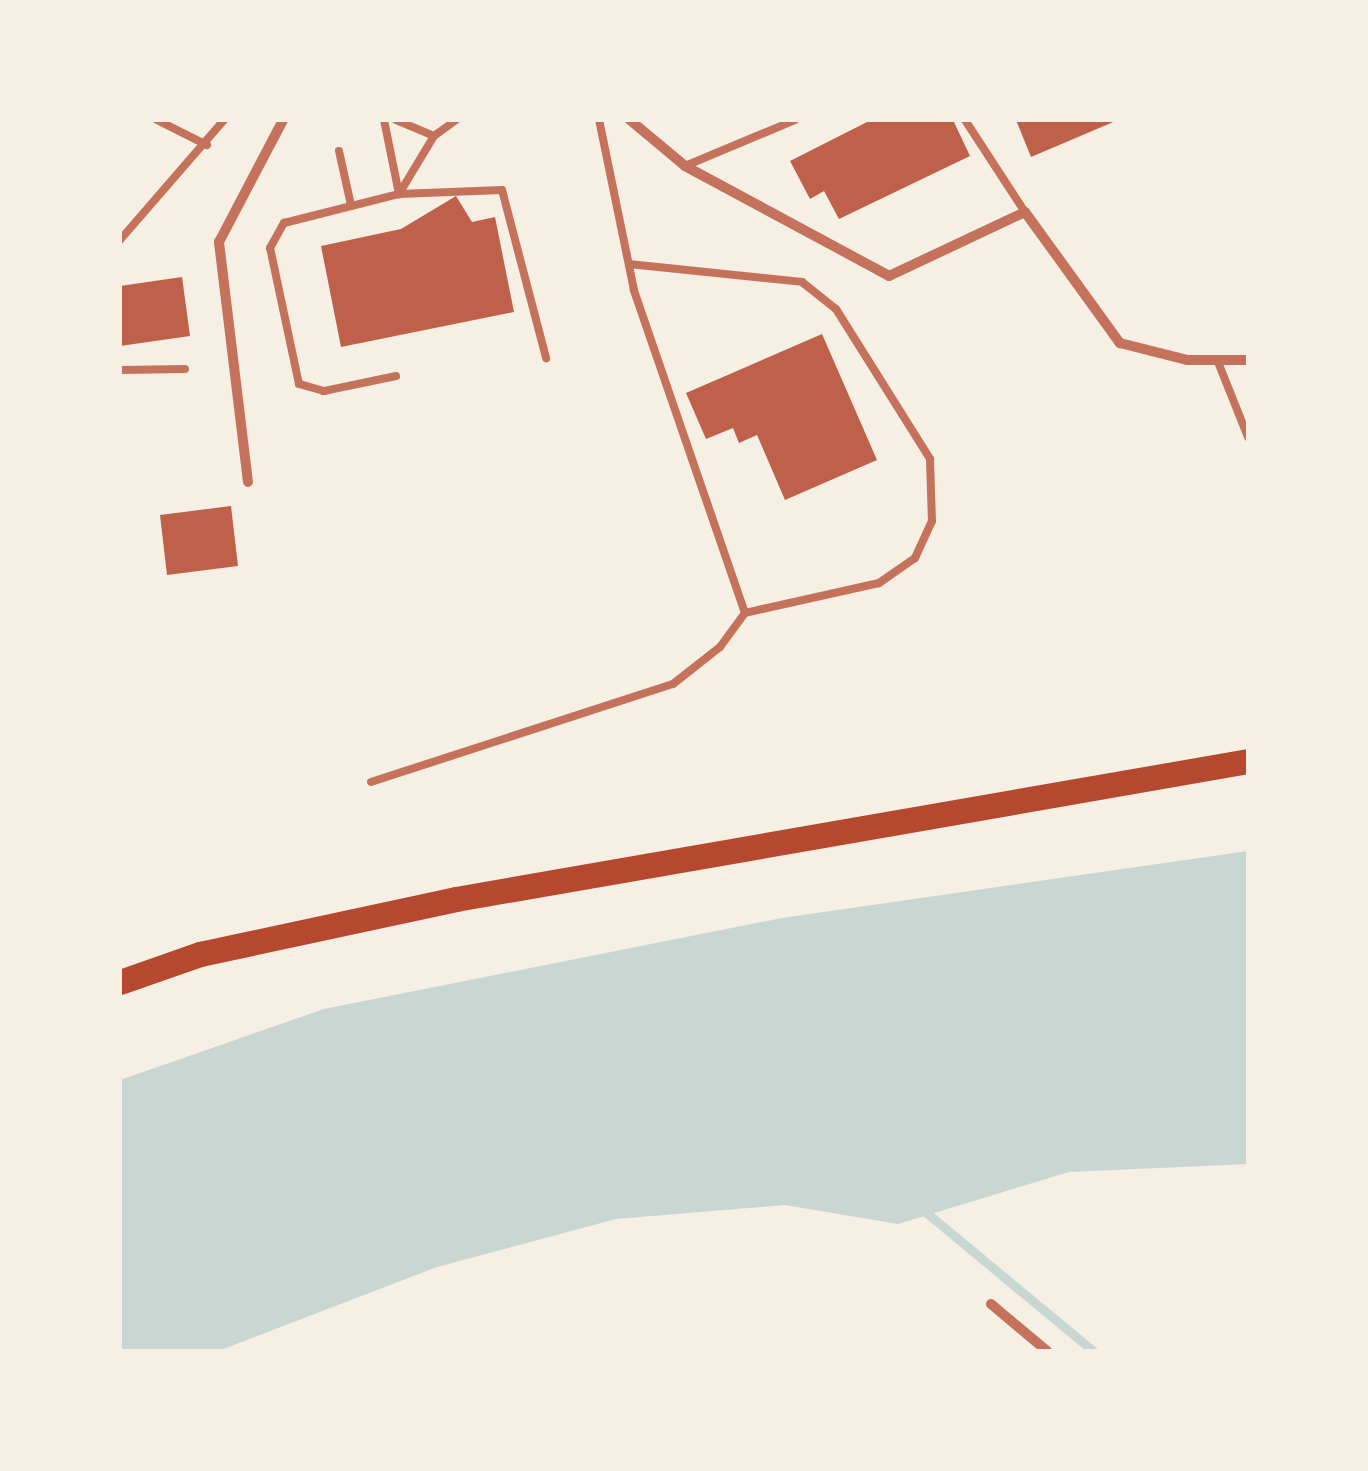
<!DOCTYPE html>
<html>
<head>
<meta charset="utf-8">
<style>
  body { margin:0 }
  #map { position:relative; width:1368px; height:1471px; overflow:hidden; background:#f6efe4; font-family:"Roboto Condensed",sans-serif }
  div>[style] { position:absolute }
  .water>* { inset:0; background:#c9d6d2 }
  .stream>* { height:9px; margin:-4.5px; padding:0 4.5px; transform-origin:4.5px; border-radius:4.5px; background:#c9d6d2 }
  .building>* { inset:0; background:#bf614a }
  .service>* { height:8px; margin:-4px; padding:0 4px; transform-origin:4px; border-radius:4px; background:#c5725c }
  .minor>* { height:10px; margin:-5px; padding:0 5px; transform-origin:5px; border-radius:5px; background:#c5725c }
  .primary>* { height:25px; margin:-12.5px; padding:0 12.5px; transform-origin:12.5px; border-radius:12.5px; background:#b5482f }
  span { translate:-50% -50%; white-space:nowrap; text-align:center; line-height:1.15; -webkit-text-stroke:8px #f6efe4; paint-order:stroke }
  .frame { position:absolute; inset:0; border:122px solid #f6efe4; pointer-events:none }
</style>
</head>
<body>
<div id="map">
  <div class="water">
    <div style="clip-path:polygon(1248px 851px,1248px 1164px,1069px 1172px,898px 1224px,785px 1205px,616px 1219px,437px 1267px,218px 1351px,120px 1351px,120px 1080px,324px 1009px,782px 918px)"></div>
  </div>
  <div class="stream">
    <div style="left:922px;top:1209px;width:222px;rotate:39.7deg"></div>
  </div>
  <div class="building">
    <div style="clip-path:polygon(871px 120px,953px 120px,970px 156px,839px 219px,824px 191px,810px 199px,790px 161px)"></div>
    <div style="clip-path:polygon(1016px 120px,1118px 120px,1031px 157px)"></div>
    <div style="clip-path:polygon(456px 196px,472px 222px,495px 217px,514px 312px,341px 347px,321px 246px,401px 229px)"></div>
    <div style="clip-path:polygon(182px 277px,190px 336px,120px 346px,120px 286px)"></div>
    <div style="clip-path:polygon(822px 334px,877px 460px,785px 500px,757px 435px,739px 443px,733px 428px,706px 439px,686px 393px)"></div>
    <div style="clip-path:polygon(231px 506px,238px 566px,167px 575px,160px 515px)"></div>
  </div>
  <div class="service">
    <div style="left:157px;top:120px;width:56px;rotate:26.6deg"></div>
    <div style="left:384px;top:120px;width:76px;rotate:78.5deg"></div>
    <div style="left:396px;top:120px;width:41px;rotate:22.8deg"></div>
    <div style="left:965px;top:120px;width:110px;rotate:56.9deg"></div>
    <div style="left:339px;top:151px;width:55px;rotate:77.5deg"></div>
    <div style="left:685px;top:166px;width:119px;rotate:-22.7deg"></div>
    <div style="left:399px;top:194px;width:68px;rotate:-58.9deg"></div>
    <div style="left:434px;top:136px;width:27px;rotate:-36deg"></div>
    <div style="left:120px;top:240px;width:159px;rotate:-49.1deg"></div>
    <div style="left:629px;top:264px;width:174px;rotate:5.9deg"></div>
    <div style="left:802px;top:282px;width:43px;rotate:38.5deg"></div>
    <div style="left:836px;top:309px;width:177px;rotate:57.9deg"></div>
    <div style="left:930px;top:459px;width:62px;rotate:88.2deg"></div>
    <div style="left:932px;top:521px;width:41px;rotate:114.7deg"></div>
    <div style="left:915px;top:558px;width:44px;rotate:145.2deg"></div>
    <div style="left:879px;top:583px;width:137px;rotate:167.4deg"></div>
    <div style="left:1218px;top:362px;width:81px;rotate:68.2deg"></div>
    <div style="left:120px;top:370px;width:65px;rotate:-0.9deg"></div>
    <div style="left:396px;top:376px;width:74px;rotate:168.2deg"></div>
    <div style="left:324px;top:391px;width:26px;rotate:-164deg"></div>
    <div style="left:299px;top:384px;width:139px;rotate:-102deg"></div>
    <div style="left:270px;top:248px;width:29px;rotate:-61deg"></div>
    <div style="left:284px;top:223px;width:119px;rotate:-14.2deg"></div>
    <div style="left:399px;top:194px;width:103px;rotate:-2.2deg"></div>
    <div style="left:502px;top:190px;width:174px;rotate:75.3deg"></div>
    <div style="left:371px;top:782px;width:318px;rotate:-18deg"></div>
    <div style="left:673px;top:684px;width:60px;rotate:-38.2deg"></div>
    <div style="left:720px;top:647px;width:42px;rotate:-53.7deg"></div>
    <div style="left:745px;top:613px;width:342px;rotate:-109deg"></div>
    <div style="left:634px;top:290px;width:174px;rotate:-101.6deg"></div>
  </div>
  <div class="minor">
    <div style="left:630px;top:120px;width:72px;rotate:39.9deg"></div>
    <div style="left:685px;top:166px;width:232px;rotate:28.3deg"></div>
    <div style="left:889px;top:276px;width:150px;rotate:-25.2deg"></div>
    <div style="left:1025px;top:212px;width:162px;rotate:54.1deg"></div>
    <div style="left:1120px;top:343px;width:69px;rotate:14.2deg"></div>
    <div style="left:1187px;top:360px;width:61px"></div>
    <div style="left:248px;top:482px;width:242px;rotate:-96.9deg"></div>
    <div style="left:219px;top:242px;width:138px;rotate:-62.3deg"></div>
    <div style="left:991px;top:1304px;width:73px;rotate:40deg"></div>
  </div>
  <div class="primary">
    <div style="left:120px;top:982px;width:85px;rotate:-19.3deg"></div>
    <div style="left:200px;top:954px;width:262px;rotate:-12.1deg"></div>
    <div style="left:456px;top:899px;width:804px;rotate:-9.88deg"></div>
  </div>
  <div class="frame"></div>
</div>
</body>
</html>
